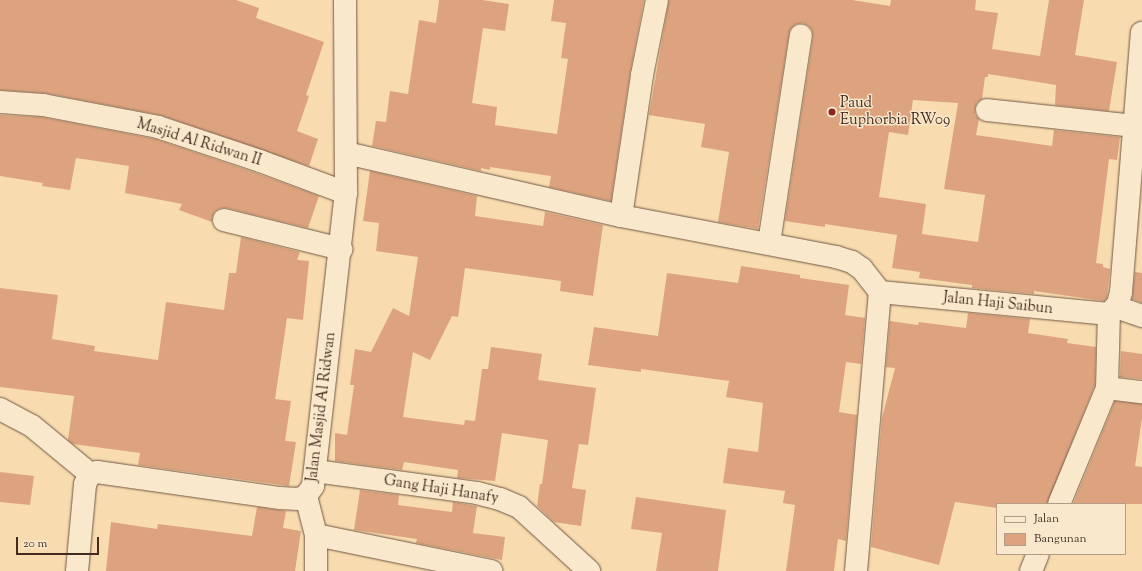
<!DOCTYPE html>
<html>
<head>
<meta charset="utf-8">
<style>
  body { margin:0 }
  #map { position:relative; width:1142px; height:571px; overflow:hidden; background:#f8dcb0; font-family:"Sorts Mill Goudy",serif }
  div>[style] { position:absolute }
  .building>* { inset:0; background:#dda37f }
  .roads { filter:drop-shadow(0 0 1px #725743) drop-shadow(0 0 1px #725743) }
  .minor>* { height:22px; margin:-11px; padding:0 11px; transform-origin:11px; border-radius:11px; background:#fae8cc }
  .dots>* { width:11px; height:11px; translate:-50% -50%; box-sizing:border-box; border:2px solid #fae8cc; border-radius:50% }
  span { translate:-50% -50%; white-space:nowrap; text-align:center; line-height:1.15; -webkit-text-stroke:3px #fae8cc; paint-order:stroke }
  .poi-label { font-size:15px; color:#452b1f }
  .left { translate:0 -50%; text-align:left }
  .street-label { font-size:15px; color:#452b1f }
  .legend { position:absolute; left:996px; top:503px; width:130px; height:52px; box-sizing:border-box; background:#fae8cc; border:1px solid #b29c87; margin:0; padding:5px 7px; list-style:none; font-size:12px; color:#452b1f }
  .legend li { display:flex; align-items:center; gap:8px; height:20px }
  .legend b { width:20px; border:1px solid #b29c87 }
  .scale { position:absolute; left:16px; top:537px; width:83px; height:18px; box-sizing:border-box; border:2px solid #452b1f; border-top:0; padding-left:5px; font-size:12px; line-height:14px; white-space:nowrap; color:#452b1f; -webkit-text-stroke:3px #fae8cc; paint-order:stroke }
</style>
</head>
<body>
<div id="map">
  <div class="building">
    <div style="clip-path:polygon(0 0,236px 0,259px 8px,256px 18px,324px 42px,306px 95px,309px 96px,297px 131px,318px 139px,309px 166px,160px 115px,45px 93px,0 90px)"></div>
    <div style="clip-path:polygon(439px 0,482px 0,509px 4px,505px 31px,483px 28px,472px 103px,497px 107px,495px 125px,557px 134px,568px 59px,561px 58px,566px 23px,551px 21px,554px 0,644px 0,630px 73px,611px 201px,549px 187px,551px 176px,490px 167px,490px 170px,481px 168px,481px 171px,372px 146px,376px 121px,386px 122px,390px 91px,408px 94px,419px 20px,436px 23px)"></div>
    <div style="clip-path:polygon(evenodd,669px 0,852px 0,890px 6px,891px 0,976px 0,975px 10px,998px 13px,992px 49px,1040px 56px,1049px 0,1084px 0,1075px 55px,1117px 62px,1109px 111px,1055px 105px,1056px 85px,988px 74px,988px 77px,985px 77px,982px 99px,977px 102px,975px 108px,975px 115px,979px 119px,976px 135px,1052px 146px,1054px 130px,1120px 137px,1117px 160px,1109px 159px,1096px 263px,1103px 264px,1103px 267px,1110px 269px,1107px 298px,1104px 301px,1034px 291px,1034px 294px,972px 288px,972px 285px,919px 278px,920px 272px,892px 268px,897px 235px,825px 224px,825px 227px,785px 221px,813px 37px,812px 30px,809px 26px,803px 23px,796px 24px,791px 28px,789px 33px,758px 229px,718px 222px,729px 152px,701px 147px,705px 124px,649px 115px,669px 0,913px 100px,958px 103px,944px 189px,985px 195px,978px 242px,922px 234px,926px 204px,879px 197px,889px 132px,908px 135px,913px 100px)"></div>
    <div style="clip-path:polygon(0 115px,41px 117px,155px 139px,256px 173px,319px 196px,308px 228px,227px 208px,221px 208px,215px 211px,212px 217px,212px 222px,179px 210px,182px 204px,125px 193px,129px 166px,76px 158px,70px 190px,42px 186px,43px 183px,0 176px)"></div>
    <div style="clip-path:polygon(370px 171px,477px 196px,475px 216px,543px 226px,545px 212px,603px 225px,593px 296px,560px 291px,561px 281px,465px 268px,458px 317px,452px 316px,430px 360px,413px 352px,403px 417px,464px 425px,465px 420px,475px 421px,482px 369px,488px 369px,491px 347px,542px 354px,538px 380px,596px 388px,588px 445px,579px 444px,572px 488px,586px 490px,581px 526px,554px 522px,537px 506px,540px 484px,542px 484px,548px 440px,502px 433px,495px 481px,457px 478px,458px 470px,404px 462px,402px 470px,335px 461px,335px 433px,347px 435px,354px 385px,350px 385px,355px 349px,371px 352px,393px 308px,409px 316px,418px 257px,376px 251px,379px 223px,363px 221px)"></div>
    <div style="clip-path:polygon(241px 237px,300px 252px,297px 260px,309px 261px,303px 320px,287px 318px,275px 399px,291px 401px,285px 441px,296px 442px,289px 486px,138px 465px,140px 453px,73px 444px,68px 440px,74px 396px,0 387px,0 288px,58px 295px,52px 339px,95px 346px,94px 351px,158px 360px,166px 302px,224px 310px,229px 273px,236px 273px)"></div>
    <div style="clip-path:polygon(741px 266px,800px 275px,800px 278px,849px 285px,845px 315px,865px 318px,861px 364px,846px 362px,839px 412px,857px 415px,846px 541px,838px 539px,834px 571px,786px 571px,795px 505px,783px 503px,785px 491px,723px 483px,728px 448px,758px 452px,763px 403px,726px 397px,729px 381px,641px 369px,641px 372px,588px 365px,594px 327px,658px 336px,667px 273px,738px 283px)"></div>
    <div style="clip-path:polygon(1135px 272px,1142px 273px,1142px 303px,1132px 299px)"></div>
    <div style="clip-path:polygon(968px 313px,1030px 319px,1028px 333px,1068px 339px,1067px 343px,1096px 347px,1095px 385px,1047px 504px,997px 504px,997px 508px,955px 502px,939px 565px,871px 547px,882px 418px,895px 368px,886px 367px,890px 321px,918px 325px,919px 322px,966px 328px)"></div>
    <div style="clip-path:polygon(1121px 351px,1142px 354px,1142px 379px,1120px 377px)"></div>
    <div style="clip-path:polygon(1115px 401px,1142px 404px,1142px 418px,1135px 466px,1142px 467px,1142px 504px,1073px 504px)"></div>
    <div style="clip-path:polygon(0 472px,34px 476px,30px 505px,0 502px)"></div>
    <div style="clip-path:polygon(360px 490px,399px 495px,398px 505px,452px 512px,453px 502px,477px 506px,473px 533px,505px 537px,502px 560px,416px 543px,417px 539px,354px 530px)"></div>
    <div style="clip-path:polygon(636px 497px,726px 510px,718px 571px,656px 571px,662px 533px,631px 529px)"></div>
    <div style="clip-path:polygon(257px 507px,286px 511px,283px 528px,301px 531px,295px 571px,106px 571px,111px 522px,157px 529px,158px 524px,252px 536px)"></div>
  </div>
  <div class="roads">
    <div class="minor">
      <div style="left:0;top:102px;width:43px;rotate:4deg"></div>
      <div style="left:43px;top:105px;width:117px;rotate:10.8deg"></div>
      <div style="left:158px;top:127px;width:108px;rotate:18.4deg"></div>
      <div style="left:260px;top:161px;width:92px;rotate:20.4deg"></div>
      <div style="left:987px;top:110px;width:149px;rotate:6.2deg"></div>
      <div style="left:346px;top:153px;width:282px;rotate:12.9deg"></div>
      <div style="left:621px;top:216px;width:219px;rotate:10.8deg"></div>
      <div style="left:836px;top:257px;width:17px;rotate:17deg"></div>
      <div style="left:852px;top:262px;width:12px;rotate:35deg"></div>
      <div style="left:862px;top:269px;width:29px;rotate:52deg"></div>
      <div style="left:621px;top:216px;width:143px;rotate:-81.5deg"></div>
      <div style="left:642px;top:75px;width:76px;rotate:-78.7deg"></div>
      <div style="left:224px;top:220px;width:121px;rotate:13.9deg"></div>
      <div style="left:769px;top:243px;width:210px;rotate:-81.3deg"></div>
      <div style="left:880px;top:292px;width:230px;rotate:5.5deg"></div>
      <div style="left:1109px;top:314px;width:13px;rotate:-48deg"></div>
      <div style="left:1118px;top:304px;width:12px;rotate:-76deg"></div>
      <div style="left:1121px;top:292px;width:260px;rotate:-85.4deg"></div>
      <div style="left:1116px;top:307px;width:28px;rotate:19deg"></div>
      <div style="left:1107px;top:388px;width:35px;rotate:7deg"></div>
      <div style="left:0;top:409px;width:36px;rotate:28deg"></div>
      <div style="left:32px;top:426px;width:75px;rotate:39.6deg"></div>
      <div style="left:315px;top:471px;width:163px;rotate:7.7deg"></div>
      <div style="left:477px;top:493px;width:24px;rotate:15deg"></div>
      <div style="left:500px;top:499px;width:21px;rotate:23deg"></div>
      <div style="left:519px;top:507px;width:95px;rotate:42.4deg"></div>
      <div style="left:306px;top:496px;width:40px;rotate:75.6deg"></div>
      <div style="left:316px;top:535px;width:36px;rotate:90deg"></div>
      <div style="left:1059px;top:504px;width:126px;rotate:-67.5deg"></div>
      <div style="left:1107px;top:388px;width:74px;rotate:-88.5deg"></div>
      <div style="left:316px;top:535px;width:179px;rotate:11.6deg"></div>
      <div style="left:77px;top:571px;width:87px;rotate:-84.7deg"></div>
      <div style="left:85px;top:484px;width:11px;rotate:-63deg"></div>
      <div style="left:90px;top:474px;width:7px;rotate:-16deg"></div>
      <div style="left:97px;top:472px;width:185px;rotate:8.1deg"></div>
      <div style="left:280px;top:498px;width:18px;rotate:3deg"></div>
      <div style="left:298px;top:499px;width:9px;rotate:-21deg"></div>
      <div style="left:306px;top:496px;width:12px;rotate:-55deg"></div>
      <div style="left:313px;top:486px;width:295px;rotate:-83.6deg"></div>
      <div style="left:346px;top:193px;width:193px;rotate:-90.3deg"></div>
      <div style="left:856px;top:571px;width:280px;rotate:-85.1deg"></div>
      <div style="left:1031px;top:571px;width:18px;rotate:-68deg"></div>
    </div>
  </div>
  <div class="dots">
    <div style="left:832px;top:112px;background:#8f2418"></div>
  </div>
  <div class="poi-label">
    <span class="left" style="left:840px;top:112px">Paud<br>Euphorbia RW09</span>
  </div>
  <div class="street-label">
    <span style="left:199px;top:143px;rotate:17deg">Masjid Al Ridwan II</span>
    <span style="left:998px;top:304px;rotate:6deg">Jalan Haji Saibun</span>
    <span style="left:322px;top:407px;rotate:-83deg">Jalan Masjid Al Ridwan</span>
    <span style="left:441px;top:490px;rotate:9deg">Gang Haji Hanafy</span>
  </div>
  <ul class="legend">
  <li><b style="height:5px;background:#fae8cc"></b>Jalan</li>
  <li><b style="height:11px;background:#dda37f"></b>Bangunan</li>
  </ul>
  <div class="scale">20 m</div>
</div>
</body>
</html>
